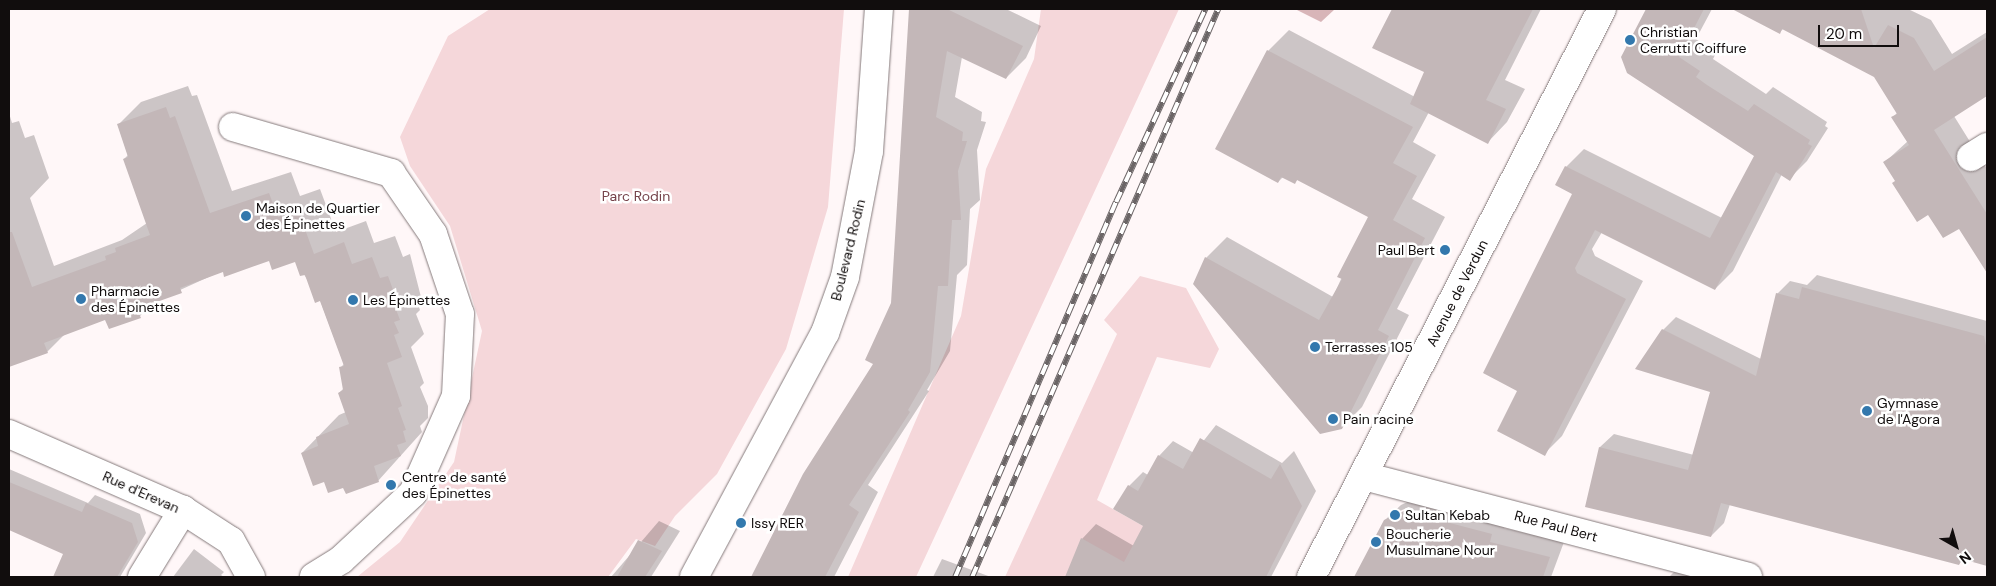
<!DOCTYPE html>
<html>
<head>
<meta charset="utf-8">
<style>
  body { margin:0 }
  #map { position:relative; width:1996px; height:586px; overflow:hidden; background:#fff7f8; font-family:"DM Sans",sans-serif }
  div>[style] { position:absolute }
  .green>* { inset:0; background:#f5d7da }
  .forest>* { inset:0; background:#d8b5b8 }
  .shadow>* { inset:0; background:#0003 }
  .building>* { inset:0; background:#c3b7b8 }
  .roads { filter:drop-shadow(0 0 1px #857a7b) drop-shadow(0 0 1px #857a7b) }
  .street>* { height:28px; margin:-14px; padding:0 14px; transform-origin:14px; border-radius:14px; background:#fff }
  .primary>* { height:28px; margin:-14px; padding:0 14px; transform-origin:14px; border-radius:14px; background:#fff }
  .rail>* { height:5.5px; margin-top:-2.75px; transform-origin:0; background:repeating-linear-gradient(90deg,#fff 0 11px,#6b6566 0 22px); box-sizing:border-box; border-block:1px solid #6b6566 }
  .dots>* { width:14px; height:14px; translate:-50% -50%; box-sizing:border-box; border:2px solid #fff; border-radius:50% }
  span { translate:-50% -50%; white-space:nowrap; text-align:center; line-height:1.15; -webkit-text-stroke:5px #fff; paint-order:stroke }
  .poi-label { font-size:14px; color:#110d0d }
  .left { translate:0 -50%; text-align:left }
  .right { translate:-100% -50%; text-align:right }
  .park-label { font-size:14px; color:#75424a }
  .street-label { font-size:14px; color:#110d0d }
  .frame { position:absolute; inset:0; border:10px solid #110d0d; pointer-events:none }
  .north { position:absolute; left:1931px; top:521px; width:50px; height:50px; -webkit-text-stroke:4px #fff; paint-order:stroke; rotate:142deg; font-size:14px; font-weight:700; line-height:20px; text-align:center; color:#110d0d }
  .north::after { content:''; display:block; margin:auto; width:18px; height:22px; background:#110d0d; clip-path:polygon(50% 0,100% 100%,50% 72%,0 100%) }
  .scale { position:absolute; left:1818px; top:25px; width:81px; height:22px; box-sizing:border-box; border:2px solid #110d0d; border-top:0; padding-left:6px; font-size:15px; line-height:18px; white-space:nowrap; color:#110d0d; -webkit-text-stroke:4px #fff; paint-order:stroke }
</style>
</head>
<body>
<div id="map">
  <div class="green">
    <div style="clip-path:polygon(490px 9px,844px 9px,828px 207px,786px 349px,717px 474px,675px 516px,655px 546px,636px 539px,608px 577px,357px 577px,400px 542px,454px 462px,482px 331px,450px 226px,410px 166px,400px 137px,448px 36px)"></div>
    <div style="clip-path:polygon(1041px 9px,1179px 9px,916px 577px,848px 577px,961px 316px,986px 169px,1034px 59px)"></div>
    <div style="clip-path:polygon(1140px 276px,1186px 288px,1219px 349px,1210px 368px,1157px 357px,1097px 500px,1182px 548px,1166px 577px,1151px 577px,1124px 562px,1116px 577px,1005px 577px,1117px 334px,1104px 320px)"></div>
  </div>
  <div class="forest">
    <div style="clip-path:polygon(1295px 9px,1335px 9px,1321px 22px)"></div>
  </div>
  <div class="shadow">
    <div style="clip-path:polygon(910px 9px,1006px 9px,1041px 26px,1026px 58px,1006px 78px,962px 57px,955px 97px,982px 112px,981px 121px,986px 122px,977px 150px,980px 200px,970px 209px,967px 265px,957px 275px,950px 351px,927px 390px,929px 391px,868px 485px,878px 492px,834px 577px,752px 577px,805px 474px,875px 363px,892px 303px)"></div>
    <div style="clip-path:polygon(1393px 9px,1541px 9px,1505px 80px,1525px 89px,1507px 122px,1488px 142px,1429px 112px,1413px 142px,1436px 155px,1412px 199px,1445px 217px,1397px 309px,1409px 315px,1362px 407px,1341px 428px,1194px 283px,1206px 258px,1227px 237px,1333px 297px,1369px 216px,1298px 179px,1295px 182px,1283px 177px,1278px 182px,1217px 149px,1268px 51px,1289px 30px,1415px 97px,1426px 71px,1374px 47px)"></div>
    <div style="clip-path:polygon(1647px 9px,1712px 9px,1696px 39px,1716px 53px,1713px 59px,1766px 94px,1773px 87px,1827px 122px,1825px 126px,1828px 128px,1807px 161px,1789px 179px,1782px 174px,1733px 271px,1715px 289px,1602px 232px,1592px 249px,1595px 256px,1643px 281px,1562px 436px,1544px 454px,1519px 390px,1574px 194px,1566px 167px,1584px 149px,1722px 218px,1756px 156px,1623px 57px)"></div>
    <div style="clip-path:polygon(1753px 9px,1908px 9px,1931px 20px,1952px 54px,1987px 32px,1987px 94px,1954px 116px,1987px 169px,1987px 256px,1982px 259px,1959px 227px,1929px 213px,1896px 180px,1885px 162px,1908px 141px,1893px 117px,1898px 112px,1875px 76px,1784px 28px,1780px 32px,1749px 16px)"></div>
    <div style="clip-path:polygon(188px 86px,192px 96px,197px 95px,232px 191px,291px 172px,300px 196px,320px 189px,336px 232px,366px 221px,374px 243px,395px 236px,403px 257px,410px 254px,421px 297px,417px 301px,420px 310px,416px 314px,424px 334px,411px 347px,424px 383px,420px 387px,428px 406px,428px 418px,420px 426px,422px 432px,378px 481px,344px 487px,325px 481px,302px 453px,339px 415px,346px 412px,339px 393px,344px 388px,341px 367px,344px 364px,320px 300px,295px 260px,270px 259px,224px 270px,156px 301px,140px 316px,109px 328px,106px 319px,65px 334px,47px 352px,9px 366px,9px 113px,12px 123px,19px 121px,25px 138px,34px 135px,49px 178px,30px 198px,54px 266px,122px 240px,147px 223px,124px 159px,129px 154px,118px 125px,141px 102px)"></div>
    <div style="clip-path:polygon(1817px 275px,1987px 321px,1987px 564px,1964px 558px,1959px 564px,1730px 504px,1724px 523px,1711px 536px,1587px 506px,1600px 447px,1614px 434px,1694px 455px,1711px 391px,1663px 330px,1676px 317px,1761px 359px,1777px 294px,1790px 281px,1807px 285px)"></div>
    <div style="clip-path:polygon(1216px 425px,1282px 463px,1294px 451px,1316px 491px,1271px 577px,1066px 577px,1082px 539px,1096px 524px,1134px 546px,1145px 526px,1129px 486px,1143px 472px,1148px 475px,1159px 456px,1173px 441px,1194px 453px)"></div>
    <div style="clip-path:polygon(9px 469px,88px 503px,95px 495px,140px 514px,146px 533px,120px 577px,54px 577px,65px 554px,11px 529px,9px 531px)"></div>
    <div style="clip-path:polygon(evenodd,1420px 496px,1506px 519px,1504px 528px,1564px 542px,1551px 577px,1356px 577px,1385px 520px,1401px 505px,1420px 496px,1409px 507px,1410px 509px,1393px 517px,1393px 514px,1409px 507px)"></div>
    <div style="clip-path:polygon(659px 521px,680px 531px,651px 577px,611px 577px)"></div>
    <div style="clip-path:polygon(194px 549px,224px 572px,221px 575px,224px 577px,173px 577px)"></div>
    <div style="clip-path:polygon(942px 559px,991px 577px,933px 577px)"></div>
    <div style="clip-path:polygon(1678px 568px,1714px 577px,1669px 577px)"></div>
  </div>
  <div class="building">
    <div style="clip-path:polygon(909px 9px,947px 9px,1023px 46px,1006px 79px,947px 51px,936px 117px,963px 132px,962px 141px,967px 141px,958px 171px,961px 220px,952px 220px,948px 286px,938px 286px,930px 372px,908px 410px,910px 412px,849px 505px,859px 512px,825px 577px,751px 577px,803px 474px,873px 364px,865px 360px,891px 303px)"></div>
    <div style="clip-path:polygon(1392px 9px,1533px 9px,1486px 100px,1506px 109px,1488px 144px,1410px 104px,1424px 72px,1372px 48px)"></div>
    <div style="clip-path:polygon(1646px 9px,1704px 9px,1679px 57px,1700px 71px,1696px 77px,1707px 85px,1748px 111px,1754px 104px,1810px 140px,1808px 144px,1812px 146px,1790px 181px,1776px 172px,1715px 290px,1595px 230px,1575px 268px,1577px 273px,1626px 299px,1545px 456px,1497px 431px,1517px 391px,1483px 373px,1572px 194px,1555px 185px,1565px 166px,1710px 238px,1754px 156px,1627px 73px,1621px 57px)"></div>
    <div style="clip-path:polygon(1732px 9px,1861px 9px,1874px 48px,1888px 25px,1914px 38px,1934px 71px,1987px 37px,1987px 96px,1934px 130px,1987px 214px,1987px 273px,1959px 229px,1943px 238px,1928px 215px,1917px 222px,1892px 183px,1895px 181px,1883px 162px,1909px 145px,1891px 117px,1897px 114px,1874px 77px,1782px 29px,1780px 34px)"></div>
    <div style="clip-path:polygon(1267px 50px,1413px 127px,1393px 163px,1417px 176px,1393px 220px,1425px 238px,1378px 330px,1389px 336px,1342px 429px,1320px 434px,1193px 284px,1205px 257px,1319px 320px,1342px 279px,1337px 277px,1368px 217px,1297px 180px,1295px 184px,1281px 177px,1278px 183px,1215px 149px)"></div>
    <div style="clip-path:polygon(166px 107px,170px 118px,175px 116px,210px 213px,269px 193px,278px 217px,298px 210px,314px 254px,344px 242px,352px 264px,372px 257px,380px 278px,388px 276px,396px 298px,392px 299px,400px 320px,394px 322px,399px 333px,394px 335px,402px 357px,387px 363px,402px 406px,398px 408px,406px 430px,403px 431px,406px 442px,397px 445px,401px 456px,374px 466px,379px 482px,346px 494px,343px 488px,328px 493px,324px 482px,313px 486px,301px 453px,318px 446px,316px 437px,349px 424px,338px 393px,343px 390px,339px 367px,344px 366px,320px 301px,315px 303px,305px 275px,300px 276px,295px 262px,272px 270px,269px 261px,224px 277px,223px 272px,180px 288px,182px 293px,137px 309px,141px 318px,109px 329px,105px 320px,44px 343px,48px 353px,9px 367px,9px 232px,12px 232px,32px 287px,106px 260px,105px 256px,116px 252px,115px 248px,150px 235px,123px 159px,128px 157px,117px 124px)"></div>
    <div style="clip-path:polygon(1802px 287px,1984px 336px,1987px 350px,1987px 566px,1962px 559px,1959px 565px,1721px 503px,1711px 537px,1585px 507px,1599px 447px,1688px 470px,1710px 392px,1635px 369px,1662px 329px,1756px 376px,1776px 293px,1799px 299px)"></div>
    <div style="clip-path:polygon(1200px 438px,1271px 479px,1280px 464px,1302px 506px,1266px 577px,1065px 577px,1081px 538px,1124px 562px,1143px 526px,1113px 509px,1128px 485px,1138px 491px,1158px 455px,1183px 469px)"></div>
    <div style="clip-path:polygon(9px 482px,82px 512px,86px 503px,132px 523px,138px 542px,117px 577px,53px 577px,63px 554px,9px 530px)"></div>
    <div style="clip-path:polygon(1404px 511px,1492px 534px,1490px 542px,1550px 557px,1543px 577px,1354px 577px,1384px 520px)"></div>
    <div style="clip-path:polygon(638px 540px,662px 551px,645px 577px,617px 577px)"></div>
  </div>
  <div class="roads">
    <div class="street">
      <div style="left:233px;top:127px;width:165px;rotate:16.2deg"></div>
      <div style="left:391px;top:173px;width:74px;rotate:55.5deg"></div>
      <div style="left:433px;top:234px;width:84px;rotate:71.4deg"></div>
      <div style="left:460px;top:314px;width:82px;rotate:92.8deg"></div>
      <div style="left:456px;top:396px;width:106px;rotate:113.9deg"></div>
      <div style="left:413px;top:493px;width:98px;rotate:137.1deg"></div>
      <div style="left:341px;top:560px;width:32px;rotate:148deg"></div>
      <div style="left:1971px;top:157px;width:19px;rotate:-32deg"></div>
      <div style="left:9px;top:434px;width:190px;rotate:23.6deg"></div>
      <div style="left:183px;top:510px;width:57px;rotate:32.9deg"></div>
      <div style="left:231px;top:541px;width:41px;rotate:60.9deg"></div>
      <div style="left:1364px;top:476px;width:397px;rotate:14.7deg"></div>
      <div style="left:142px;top:577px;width:79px;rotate:-58.5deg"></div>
    </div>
    <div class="primary">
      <div style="left:694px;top:577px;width:277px;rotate:-61.8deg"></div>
      <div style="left:825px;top:333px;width:59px;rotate:-70.3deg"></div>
      <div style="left:845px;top:277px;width:128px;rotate:-79.2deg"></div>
      <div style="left:869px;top:151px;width:142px;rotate:-86deg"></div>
      <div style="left:1311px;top:577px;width:638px;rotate:-62.87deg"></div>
    </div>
  </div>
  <div class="rail">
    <div style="left:955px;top:577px;width:408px;rotate:-66.8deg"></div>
    <div style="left:1116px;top:202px;width:213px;rotate:-65.2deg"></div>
    <div style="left:972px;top:577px;width:619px;rotate:-66.58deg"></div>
  </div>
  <div class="dots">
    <div style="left:1630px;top:40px;background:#3378ad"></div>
    <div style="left:246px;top:216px;background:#3378ad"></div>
    <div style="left:1445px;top:250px;background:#3378ad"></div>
    <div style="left:81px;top:299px;background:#3378ad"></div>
    <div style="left:353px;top:300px;background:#3378ad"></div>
    <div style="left:1315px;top:347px;background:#3378ad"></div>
    <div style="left:1867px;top:411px;background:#3378ad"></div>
    <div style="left:1333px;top:419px;background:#3378ad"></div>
    <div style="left:391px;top:485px;background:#3378ad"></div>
    <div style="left:1395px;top:515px;background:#3378ad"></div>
    <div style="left:741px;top:523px;background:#3378ad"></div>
    <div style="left:1376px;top:542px;background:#3378ad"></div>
  </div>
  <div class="poi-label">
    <span class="left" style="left:1640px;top:40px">Christian<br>Cerrutti Coiffure</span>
    <span class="left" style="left:256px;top:216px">Maison de Quartier<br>des Épinettes</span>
    <span class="right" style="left:1435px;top:250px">Paul Bert</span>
    <span class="left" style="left:91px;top:299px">Pharmacie<br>des Épinettes</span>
    <span class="left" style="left:363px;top:300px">Les Épinettes</span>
    <span class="left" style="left:1325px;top:347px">Terrasses 105</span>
    <span class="left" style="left:1877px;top:411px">Gymnase<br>de l'Agora</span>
    <span class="left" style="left:1343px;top:419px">Pain racine</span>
    <span class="left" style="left:402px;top:485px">Centre de santé<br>des Épinettes</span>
    <span class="left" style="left:1405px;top:515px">Sultan Kebab</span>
    <span class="left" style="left:751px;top:523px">Issy RER</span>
    <span class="left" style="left:1386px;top:542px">Boucherie<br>Musulmane Nour</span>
  </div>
  <div class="park-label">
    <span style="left:636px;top:196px">Parc Rodin</span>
  </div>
  <div class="street-label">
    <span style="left:848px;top:250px;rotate:-76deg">Boulevard Rodin</span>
    <span style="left:1457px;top:293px;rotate:-63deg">Avenue de Verdun</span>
    <span style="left:141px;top:492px;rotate:24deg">Rue d'Erevan</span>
    <span style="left:1556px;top:526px;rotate:15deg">Rue Paul Bert</span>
  </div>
  <div class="frame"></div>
  <div class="north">N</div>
  <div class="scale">20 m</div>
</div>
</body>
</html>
